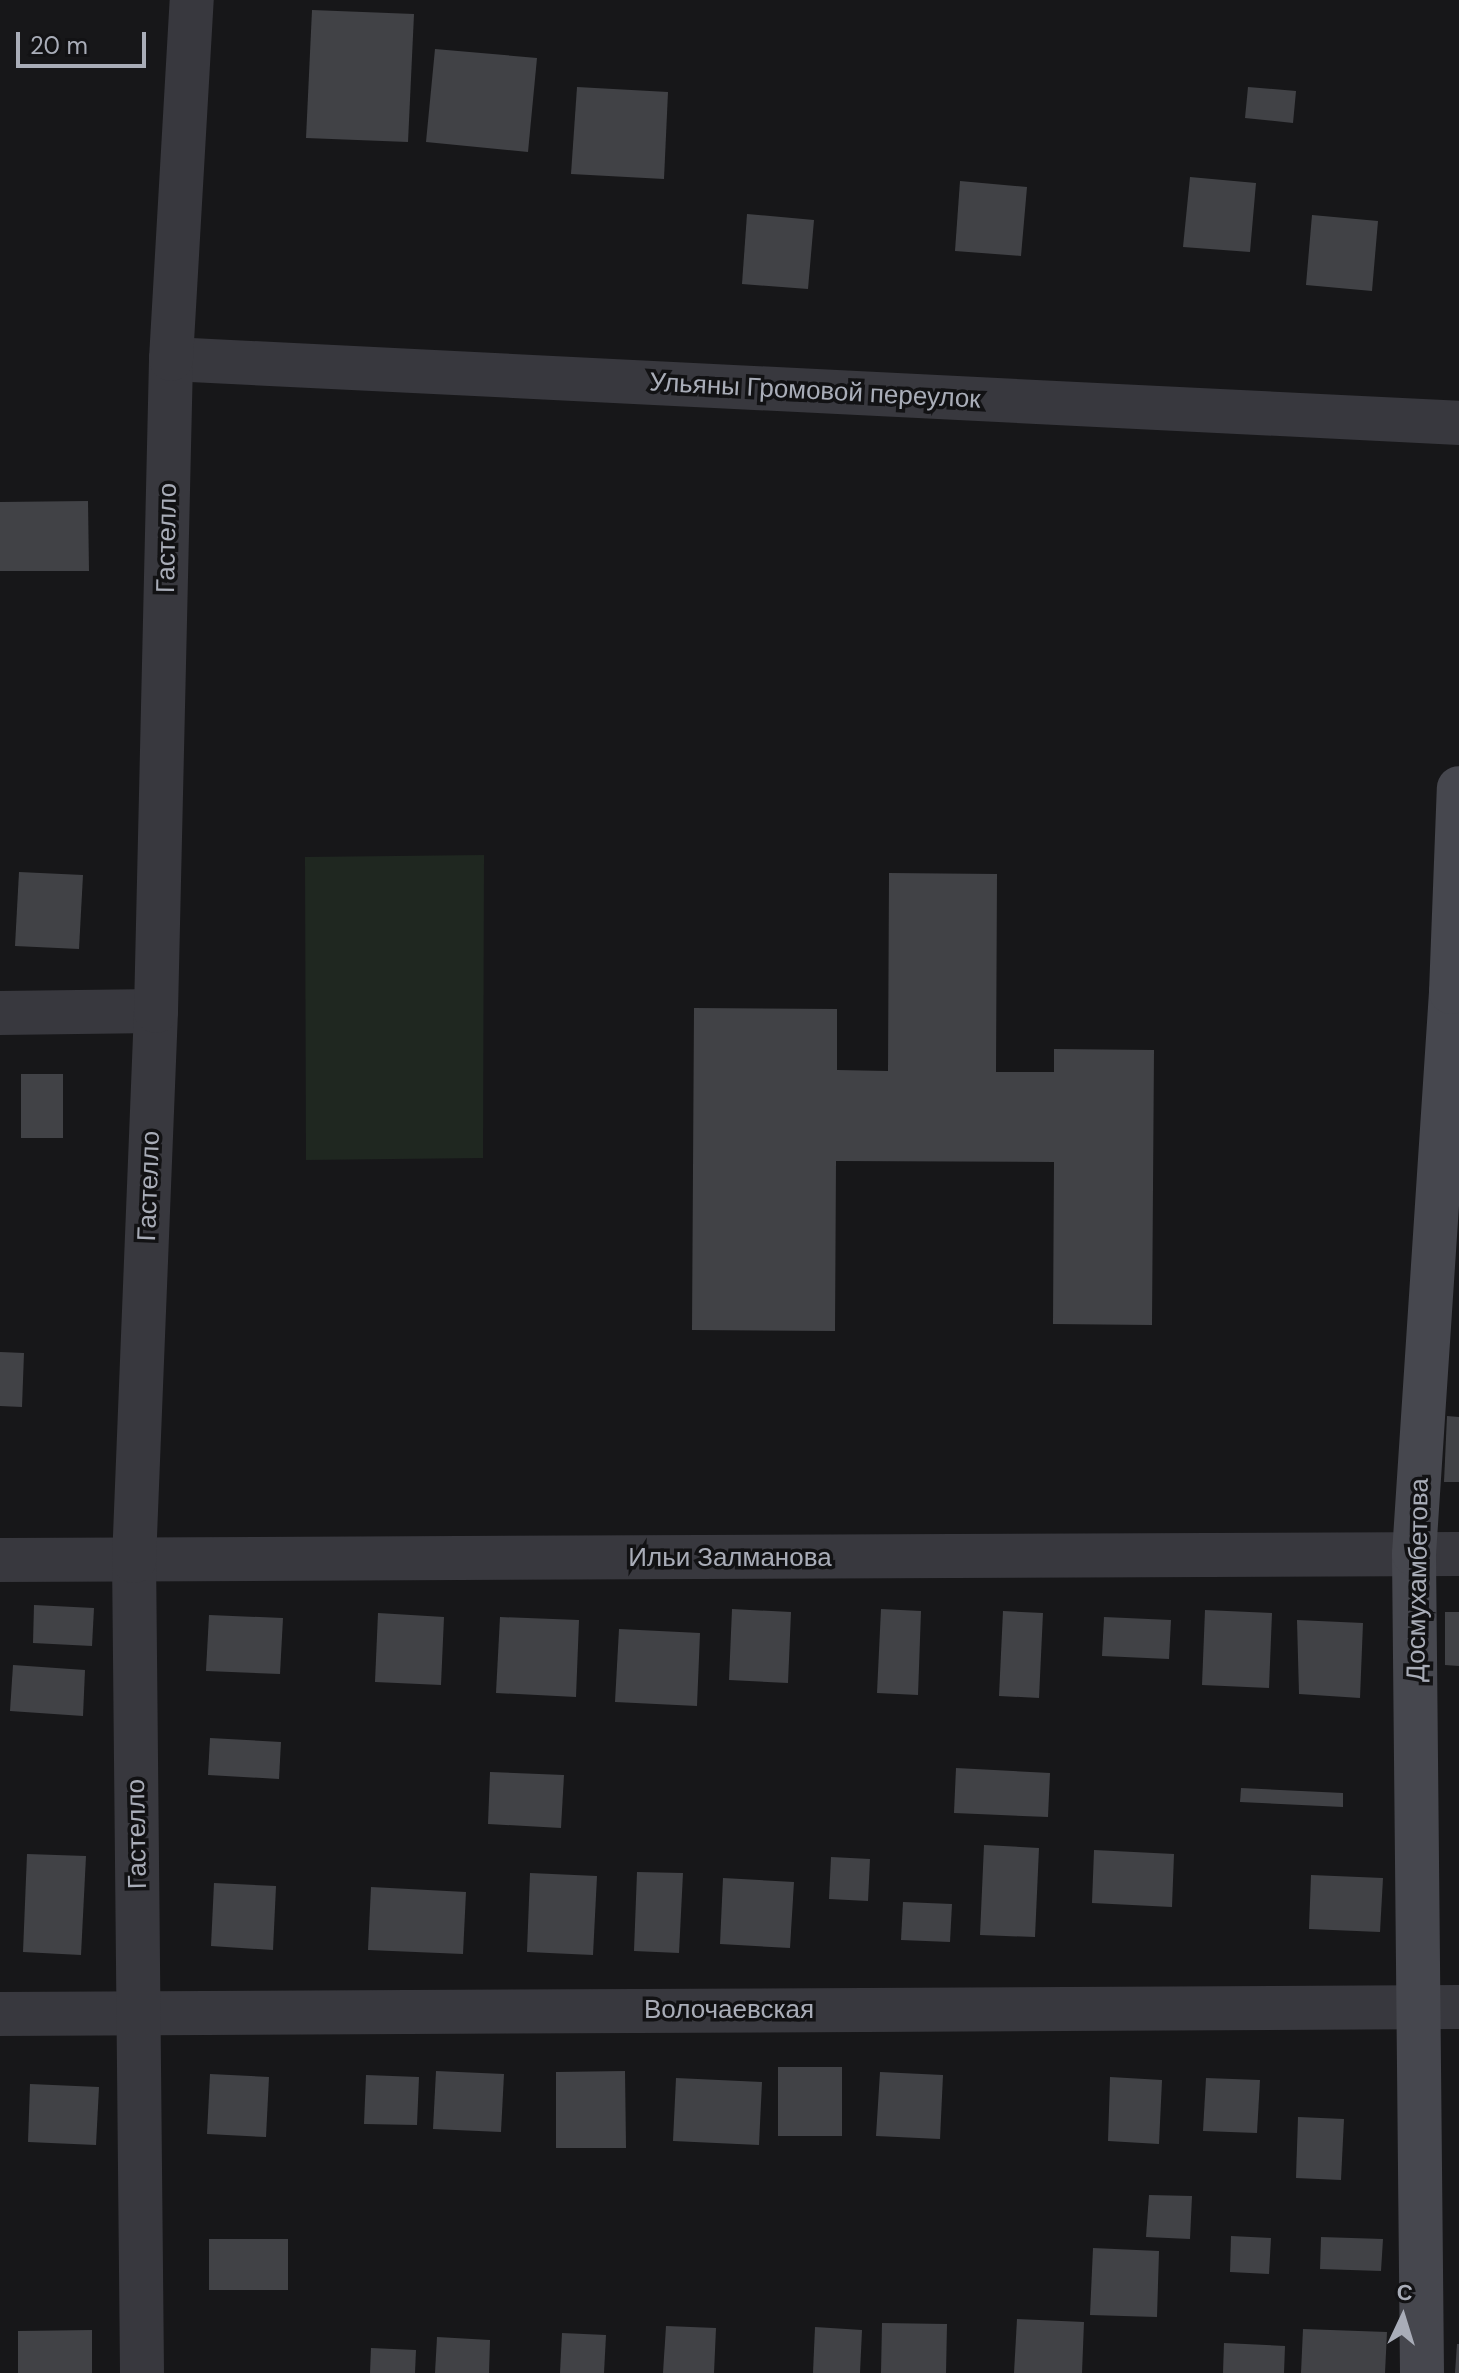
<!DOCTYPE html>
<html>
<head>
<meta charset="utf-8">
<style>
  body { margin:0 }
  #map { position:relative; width:1459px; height:2373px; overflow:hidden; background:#171719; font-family:"DM Sans",sans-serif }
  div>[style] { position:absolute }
  .green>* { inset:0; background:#1f2720 }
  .building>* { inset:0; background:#414246 }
  .street>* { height:44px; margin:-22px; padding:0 22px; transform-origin:22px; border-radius:22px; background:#38383e }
  .secondary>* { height:44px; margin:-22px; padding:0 22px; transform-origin:22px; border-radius:22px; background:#46474e }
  span { translate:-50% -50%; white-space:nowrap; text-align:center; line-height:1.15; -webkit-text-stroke:7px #121214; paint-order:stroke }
  .street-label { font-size:26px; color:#a9adb8 }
  .north { position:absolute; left:1363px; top:2277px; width:80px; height:80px; -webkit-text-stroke:6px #121214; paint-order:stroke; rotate:4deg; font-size:22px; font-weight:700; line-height:32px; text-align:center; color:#a9adb8 }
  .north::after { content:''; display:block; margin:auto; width:28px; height:36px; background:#a9adb8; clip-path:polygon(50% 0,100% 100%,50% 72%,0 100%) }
  .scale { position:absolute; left:16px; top:32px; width:130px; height:36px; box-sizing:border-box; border:4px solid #a9adb8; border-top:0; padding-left:10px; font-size:24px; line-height:28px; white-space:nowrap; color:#a9adb8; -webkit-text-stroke:6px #121214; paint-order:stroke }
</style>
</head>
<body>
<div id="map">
  <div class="green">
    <div style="clip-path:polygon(484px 855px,483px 1158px,306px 1160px,305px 857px)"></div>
  </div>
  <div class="building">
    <div style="clip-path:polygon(312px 10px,414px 14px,408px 142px,306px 138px)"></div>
    <div style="clip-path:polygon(435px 49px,537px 58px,528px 152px,426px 142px)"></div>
    <div style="clip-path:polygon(577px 87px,668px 92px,664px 179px,571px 174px)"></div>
    <div style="clip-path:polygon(1248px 87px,1296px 91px,1293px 123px,1245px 118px)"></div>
    <div style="clip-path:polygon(1190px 177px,1256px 183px,1250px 252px,1183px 247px)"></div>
    <div style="clip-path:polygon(960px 181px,1027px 187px,1021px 256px,955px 251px)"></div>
    <div style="clip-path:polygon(747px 214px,814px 220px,808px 289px,742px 284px)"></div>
    <div style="clip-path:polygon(1312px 215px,1378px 221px,1372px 291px,1306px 285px)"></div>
    <div style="clip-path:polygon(88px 501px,89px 571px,0 571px,0 502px)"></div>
    <div style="clip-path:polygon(19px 872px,83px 875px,79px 949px,15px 946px)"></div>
    <div style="clip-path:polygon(889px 873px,997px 874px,996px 1072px,1054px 1072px,1054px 1049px,1154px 1050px,1152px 1325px,1053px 1324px,1054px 1162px,836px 1161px,835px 1331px,692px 1330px,694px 1008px,837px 1009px,837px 1070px,888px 1071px)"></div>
    <div style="clip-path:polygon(21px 1074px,63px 1074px,63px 1138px,21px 1138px)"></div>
    <div style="clip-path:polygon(0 1352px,24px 1353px,22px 1407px,0 1406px)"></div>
    <div style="clip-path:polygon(1447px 1416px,1459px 1417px,1459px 1482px,1444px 1482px)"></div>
    <div style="clip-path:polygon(34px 1605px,94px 1608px,92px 1646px,33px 1643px)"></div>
    <div style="clip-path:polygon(732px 1609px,791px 1612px,788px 1683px,729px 1680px)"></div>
    <div style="clip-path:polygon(881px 1609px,921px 1611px,918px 1695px,877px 1693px)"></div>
    <div style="clip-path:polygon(1205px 1610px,1272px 1613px,1269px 1688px,1202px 1685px)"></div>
    <div style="clip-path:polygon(1003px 1611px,1043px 1613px,1039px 1698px,999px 1696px)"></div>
    <div style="clip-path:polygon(1445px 1612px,1459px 1612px,1459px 1666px,1445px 1665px)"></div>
    <div style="clip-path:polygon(378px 1613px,444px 1617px,441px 1685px,375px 1682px)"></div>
    <div style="clip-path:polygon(209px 1615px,283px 1618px,280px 1674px,206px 1671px)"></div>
    <div style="clip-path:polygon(500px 1617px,579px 1620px,576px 1697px,496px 1693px)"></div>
    <div style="clip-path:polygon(1104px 1617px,1171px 1620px,1169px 1659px,1102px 1656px)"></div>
    <div style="clip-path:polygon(1297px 1620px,1363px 1623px,1360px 1698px,1299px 1694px)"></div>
    <div style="clip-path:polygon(619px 1629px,700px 1633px,697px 1706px,615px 1702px)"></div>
    <div style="clip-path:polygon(13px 1665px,85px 1670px,83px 1716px,10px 1711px)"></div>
    <div style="clip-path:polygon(210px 1738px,281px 1742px,279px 1779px,208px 1775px)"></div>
    <div style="clip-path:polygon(956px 1768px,1050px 1773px,1048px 1817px,954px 1813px)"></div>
    <div style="clip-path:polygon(490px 1772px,564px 1775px,561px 1828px,488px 1824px)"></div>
    <div style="clip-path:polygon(1241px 1788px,1343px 1793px,1343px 1807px,1240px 1802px)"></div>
    <div style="clip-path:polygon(984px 1845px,1039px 1848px,1035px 1937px,980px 1935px)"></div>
    <div style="clip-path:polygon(1094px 1850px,1174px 1854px,1172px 1907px,1092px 1903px)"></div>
    <div style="clip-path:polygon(27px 1854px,86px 1856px,81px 1955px,23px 1952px)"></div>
    <div style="clip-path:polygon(831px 1857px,870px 1859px,868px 1901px,829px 1899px)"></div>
    <div style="clip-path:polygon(637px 1872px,683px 1873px,679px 1953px,634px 1951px)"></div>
    <div style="clip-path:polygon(530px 1873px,597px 1876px,593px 1955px,527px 1952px)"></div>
    <div style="clip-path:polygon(1311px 1875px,1383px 1878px,1380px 1932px,1309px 1929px)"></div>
    <div style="clip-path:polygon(723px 1878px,794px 1882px,790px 1948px,720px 1944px)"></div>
    <div style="clip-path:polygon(214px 1883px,276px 1886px,273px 1950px,211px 1946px)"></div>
    <div style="clip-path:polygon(371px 1887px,466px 1892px,463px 1954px,368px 1950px)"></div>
    <div style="clip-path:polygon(903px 1902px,952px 1904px,950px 1942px,901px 1940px)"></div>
    <div style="clip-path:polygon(778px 2067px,842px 2067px,842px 2136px,778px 2136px)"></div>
    <div style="clip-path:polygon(436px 2071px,504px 2074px,501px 2132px,433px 2129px)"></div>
    <div style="clip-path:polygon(625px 2071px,626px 2148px,556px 2148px,556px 2072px)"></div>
    <div style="clip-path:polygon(880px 2072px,943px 2075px,940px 2139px,876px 2136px)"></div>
    <div style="clip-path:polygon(210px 2074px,269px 2077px,266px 2137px,207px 2134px)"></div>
    <div style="clip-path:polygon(366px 2075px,419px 2077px,417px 2125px,364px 2124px)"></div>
    <div style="clip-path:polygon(1110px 2077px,1162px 2080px,1159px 2144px,1108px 2141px)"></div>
    <div style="clip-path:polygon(676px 2078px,762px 2082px,759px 2145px,673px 2141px)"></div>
    <div style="clip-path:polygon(1206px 2078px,1260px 2080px,1257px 2133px,1203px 2131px)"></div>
    <div style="clip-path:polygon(30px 2084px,99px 2087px,96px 2145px,28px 2142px)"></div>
    <div style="clip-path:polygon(1298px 2117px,1344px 2119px,1341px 2180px,1296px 2178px)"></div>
    <div style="clip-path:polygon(1149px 2195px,1192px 2196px,1190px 2239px,1146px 2237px)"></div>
    <div style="clip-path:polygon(1231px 2236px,1271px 2238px,1269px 2274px,1230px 2272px)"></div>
    <div style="clip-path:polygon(1321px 2237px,1383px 2239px,1381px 2271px,1320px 2269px)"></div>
    <div style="clip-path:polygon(209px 2239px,288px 2239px,288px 2290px,209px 2290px)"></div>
    <div style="clip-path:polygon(1093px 2248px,1159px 2251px,1157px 2317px,1090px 2315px)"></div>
    <div style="clip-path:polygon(1017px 2319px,1084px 2322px,1082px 2373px,1014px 2373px)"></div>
    <div style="clip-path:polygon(882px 2323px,947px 2324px,946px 2373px,881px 2373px)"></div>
    <div style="clip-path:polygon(666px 2326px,716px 2328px,714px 2373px,663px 2373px)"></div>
    <div style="clip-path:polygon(815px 2327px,862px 2330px,860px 2373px,813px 2373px)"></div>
    <div style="clip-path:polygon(1303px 2329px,1387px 2332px,1385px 2373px,1301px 2373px)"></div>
    <div style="clip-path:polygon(92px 2330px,92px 2373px,18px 2373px,18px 2331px)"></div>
    <div style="clip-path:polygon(562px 2333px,606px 2335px,604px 2373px,560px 2373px)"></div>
    <div style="clip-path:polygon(437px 2337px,490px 2340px,489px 2373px,435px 2373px)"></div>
    <div style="clip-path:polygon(1224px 2343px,1285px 2346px,1284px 2373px,1223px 2373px)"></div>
    <div style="clip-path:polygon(1457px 2344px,1459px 2344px,1459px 2373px,1455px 2373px)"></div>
    <div style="clip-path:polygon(371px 2348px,416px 2350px,415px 2373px,370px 2373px)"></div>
  </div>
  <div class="street">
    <div style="left:171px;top:359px;width:1290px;rotate:2.84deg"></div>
    <div style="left:0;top:1013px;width:156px;rotate:-0.7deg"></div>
    <div style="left:0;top:1560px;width:1459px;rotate:-0.24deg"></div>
    <div style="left:0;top:2014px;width:1459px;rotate:-0.27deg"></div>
    <div style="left:142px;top:2373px;width:812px;rotate:-90.56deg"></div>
    <div style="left:134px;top:1561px;width:550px;rotate:-87.71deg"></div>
    <div style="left:156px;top:1011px;width:652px;rotate:-88.68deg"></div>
    <div style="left:171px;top:359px;width:360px;rotate:-86.7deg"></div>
  </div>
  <div class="secondary">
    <div style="left:1422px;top:2373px;width:819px;rotate:-90.56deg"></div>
    <div style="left:1414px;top:1554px;width:563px;rotate:-86.23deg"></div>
    <div style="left:1451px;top:992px;width:204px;rotate:-87.8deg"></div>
  </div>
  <div class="street-label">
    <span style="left:815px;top:391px;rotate:3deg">Ульяны Громовой переулок</span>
    <span style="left:167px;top:538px;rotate:-89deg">Гастелло</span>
    <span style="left:149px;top:1186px;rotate:-88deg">Гастелло</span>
    <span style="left:730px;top:1558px">Ильи Залманова</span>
    <span style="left:1418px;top:1580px;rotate:-89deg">Досмухамбетова</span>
    <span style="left:137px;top:1834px;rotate:-91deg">Гастелло</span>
    <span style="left:729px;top:2010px">Волочаевская</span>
  </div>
  <div class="north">С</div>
  <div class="scale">20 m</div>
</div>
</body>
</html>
